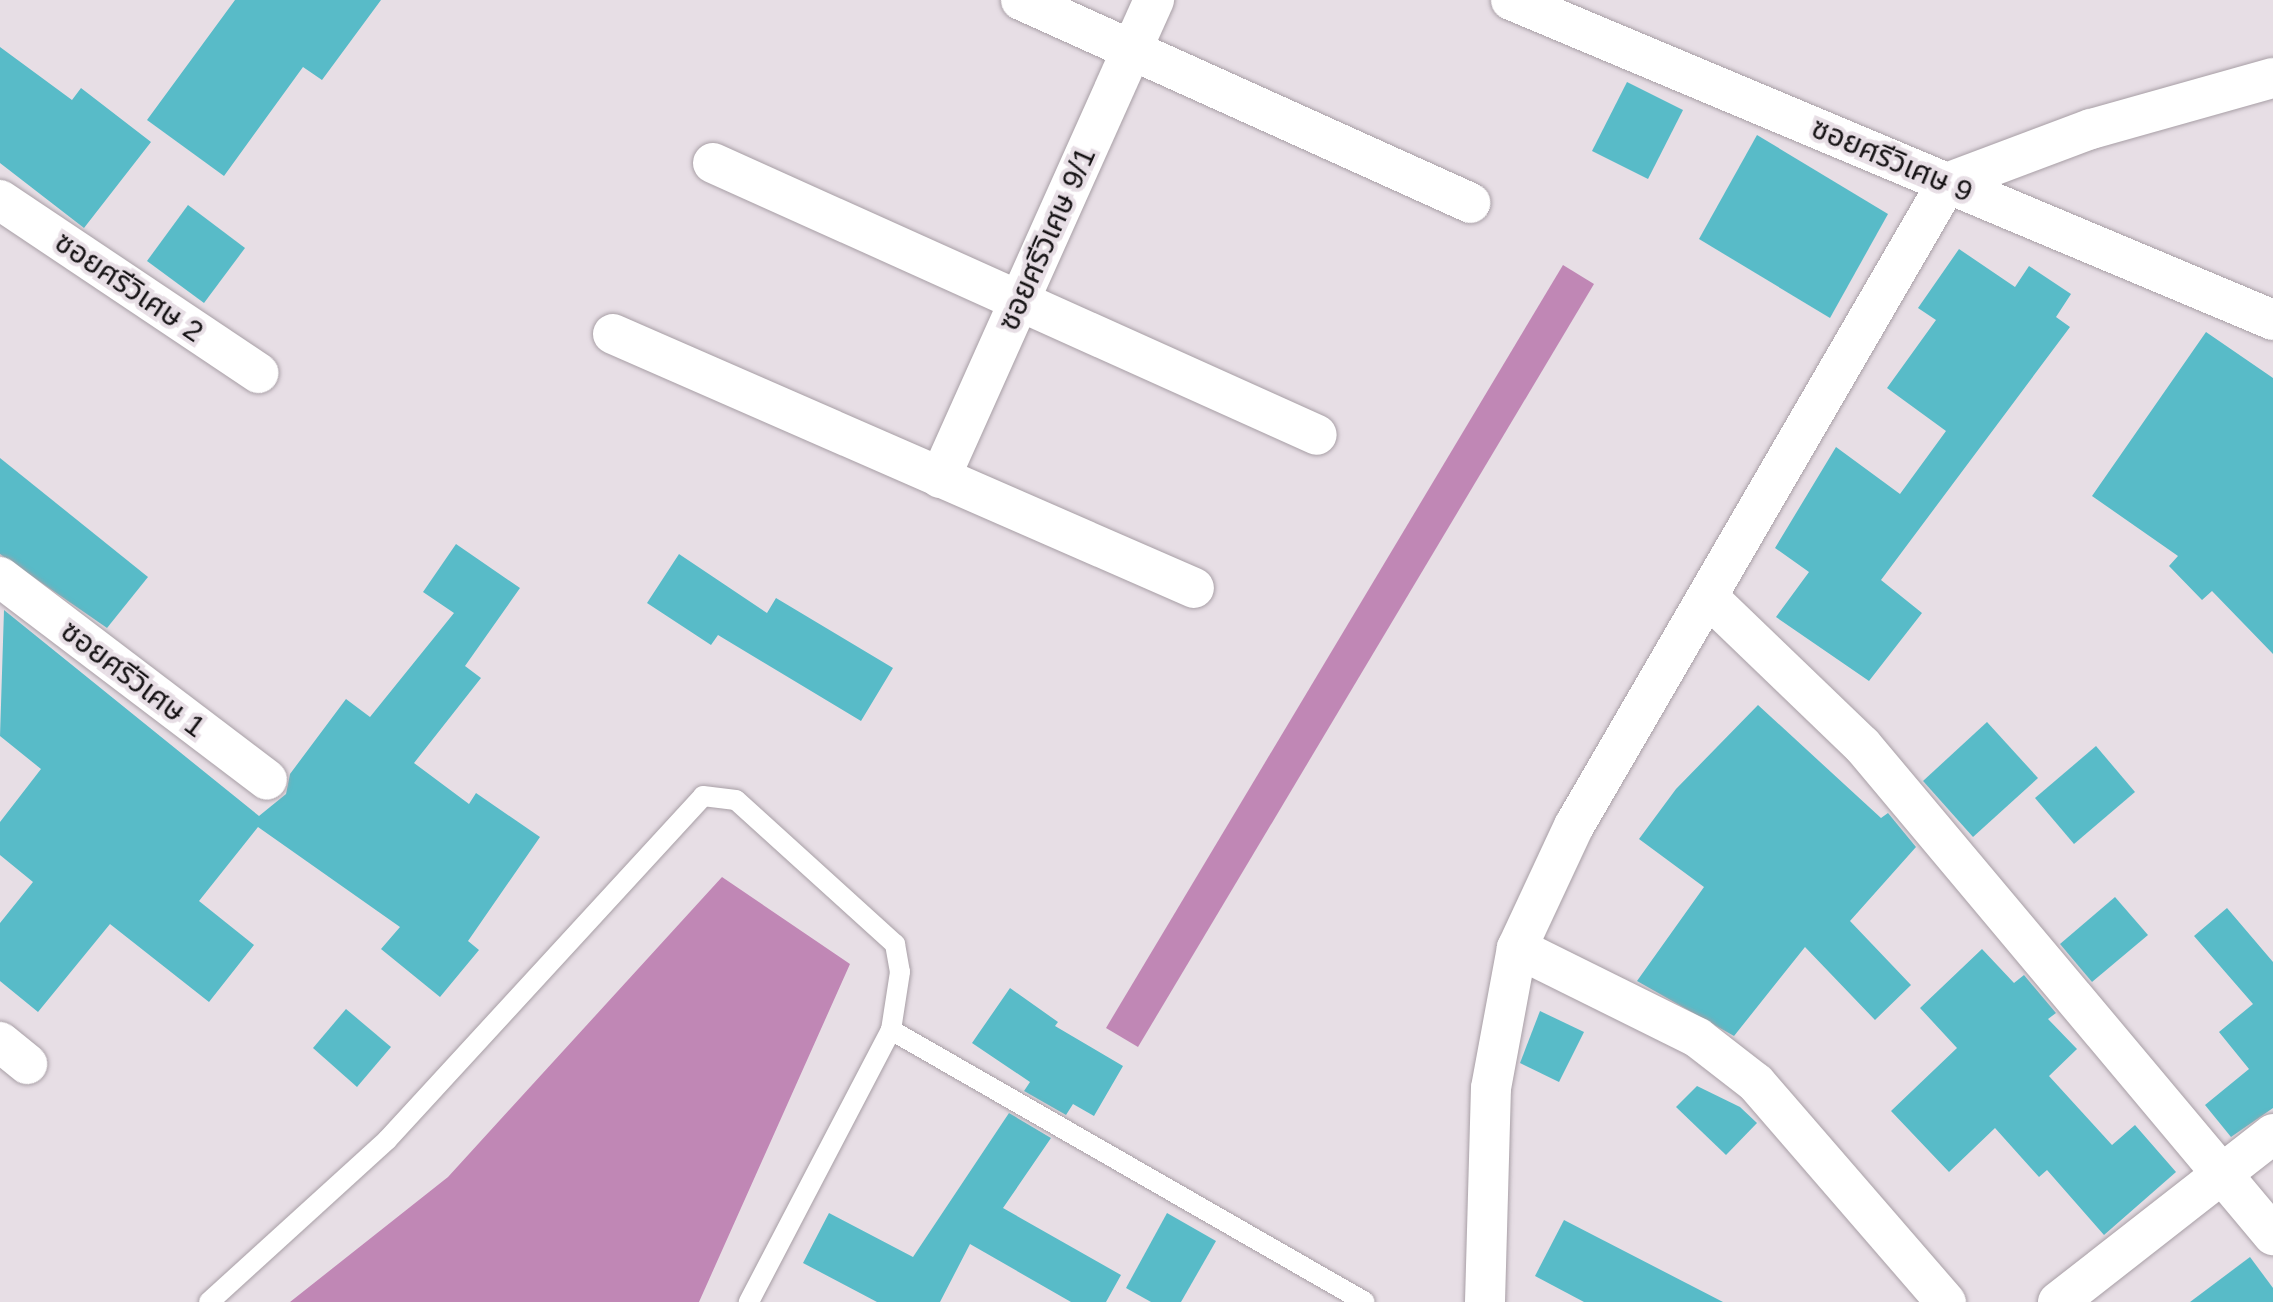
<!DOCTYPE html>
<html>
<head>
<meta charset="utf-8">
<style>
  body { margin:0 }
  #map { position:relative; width:2273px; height:1302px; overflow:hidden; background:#e7dee5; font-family:Helvetica,"Noto Sans Thai",sans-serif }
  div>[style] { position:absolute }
  .water>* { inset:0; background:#c087b5 }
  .building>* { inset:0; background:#58bbc8 }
  .roads { filter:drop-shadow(0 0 2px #a89fa6) drop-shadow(0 0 2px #a89fa6) }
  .service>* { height:20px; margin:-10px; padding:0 10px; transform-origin:10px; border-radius:10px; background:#fff }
  .minor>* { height:40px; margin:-20px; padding:0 20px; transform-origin:20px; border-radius:20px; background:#fff }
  span { translate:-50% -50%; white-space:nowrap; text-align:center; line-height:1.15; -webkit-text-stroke:8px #e7dee5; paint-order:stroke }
  .street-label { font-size:30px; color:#171416 }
</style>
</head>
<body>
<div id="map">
  <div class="water">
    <div style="clip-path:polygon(1563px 265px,1594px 284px,1138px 1047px,1106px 1028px)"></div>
    <div style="clip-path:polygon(722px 877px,850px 964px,699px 1302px,290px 1302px,448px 1177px)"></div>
  </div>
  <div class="building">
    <div style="clip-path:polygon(235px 0,381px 0,322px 80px,303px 67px,224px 176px,147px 120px)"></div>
    <div style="clip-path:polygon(0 47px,72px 100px,81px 88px,151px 142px,84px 228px,0 163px)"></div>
    <div style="clip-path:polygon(1627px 82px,1683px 110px,1648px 179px,1592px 151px)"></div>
    <div style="clip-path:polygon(1757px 135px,1888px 214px,1830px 318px,1699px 239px)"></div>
    <div style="clip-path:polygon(188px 205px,245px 248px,204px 303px,147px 261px)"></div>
    <div style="clip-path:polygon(1959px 249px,2015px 287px,2029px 266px,2071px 294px,2056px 317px,2070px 327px,1881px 580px,1922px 613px,1869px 681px,1776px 617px,1809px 572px,1775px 548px,1836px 447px,1900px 494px,1946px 431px,1887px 388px,1936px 320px,1918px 308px)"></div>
    <div style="clip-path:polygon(2206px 332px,2273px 378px,2273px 654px,2212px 591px,2202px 600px,2169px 566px,2178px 556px,2092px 496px)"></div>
    <div style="clip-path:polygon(0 458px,148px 577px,107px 628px,0 554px)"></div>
    <div style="clip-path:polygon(456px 544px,520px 588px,465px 666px,481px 678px,414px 763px,469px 804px,476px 793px,540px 837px,468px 941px,479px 950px,440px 997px,381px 949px,400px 927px,258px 827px,199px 901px,254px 945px,209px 1002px,110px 924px,38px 1012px,0 981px,0 923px,33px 882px,0 855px,0 822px,41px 769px,0 736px,4px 610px,259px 816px,286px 794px,290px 774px,346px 699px,370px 717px,454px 613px,423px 592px)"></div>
    <div style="clip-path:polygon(679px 554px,767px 613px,776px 598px,893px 668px,861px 721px,718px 635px,711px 645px,647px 603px)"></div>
    <div style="clip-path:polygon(1758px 705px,1881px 818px,1888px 813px,1916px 847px,1850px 921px,1911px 985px,1875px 1020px,1805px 947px,1734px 1036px,1637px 981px,1704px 887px,1639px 839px,1676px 789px)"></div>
    <div style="clip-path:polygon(1987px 722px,2038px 778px,1973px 837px,1923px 781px)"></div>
    <div style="clip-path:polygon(2096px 746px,2135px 792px,2074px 844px,2035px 798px)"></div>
    <div style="clip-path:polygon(2115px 897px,2148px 935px,2092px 982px,2060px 944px)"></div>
    <div style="clip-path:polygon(2227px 908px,2273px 962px,2273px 1108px,2231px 1137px,2205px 1105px,2249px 1069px,2219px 1032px,2253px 1004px,2194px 936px)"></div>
    <div style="clip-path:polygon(1982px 949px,2014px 983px,2024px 975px,2056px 1013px,2048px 1019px,2077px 1049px,2049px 1076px,2112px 1145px,2135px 1125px,2176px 1172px,2104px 1235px,2047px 1170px,2039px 1177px,1995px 1128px,1949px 1172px,1891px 1111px,1957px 1048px,1920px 1008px)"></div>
    <div style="clip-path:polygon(1010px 988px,1058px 1022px,1055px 1026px,1123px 1066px,1094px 1116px,1073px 1104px,1066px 1115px,1024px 1091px,1030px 1082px,972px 1043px)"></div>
    <div style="clip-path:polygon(346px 1009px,391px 1047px,357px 1087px,313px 1048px)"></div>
    <div style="clip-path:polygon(1540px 1011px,1584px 1032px,1559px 1082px,1520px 1063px)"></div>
    <div style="clip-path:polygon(1697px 1086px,1740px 1107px,1757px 1123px,1726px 1155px,1676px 1107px)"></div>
    <div style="clip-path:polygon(1009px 1113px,1051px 1138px,1003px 1208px,1121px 1275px,1106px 1302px,1071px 1302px,970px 1244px,940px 1302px,877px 1302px,803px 1263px,829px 1213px,913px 1257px)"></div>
    <div style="clip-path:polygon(1167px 1213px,1216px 1241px,1181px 1302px,1151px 1302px,1126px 1288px)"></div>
    <div style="clip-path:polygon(1564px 1220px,1723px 1302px,1584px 1302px,1535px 1276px)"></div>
    <div style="clip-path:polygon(2250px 1257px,2273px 1288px,2273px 1302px,2190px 1302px)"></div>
  </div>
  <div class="roads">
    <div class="service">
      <div style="left:891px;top:1030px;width:546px;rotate:29.85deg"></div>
      <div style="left:209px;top:1302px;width:241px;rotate:-42.3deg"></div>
      <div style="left:387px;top:1140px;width:467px;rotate:-47.4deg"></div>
      <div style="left:703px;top:796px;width:33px;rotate:7deg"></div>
      <div style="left:736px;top:800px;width:215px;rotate:42.2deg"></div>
      <div style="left:895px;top:944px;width:28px;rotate:80deg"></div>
      <div style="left:900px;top:972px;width:59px;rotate:98.8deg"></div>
      <div style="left:891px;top:1030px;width:307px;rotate:117.6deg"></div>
    </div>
    <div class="minor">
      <div style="left:1021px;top:0;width:493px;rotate:24.3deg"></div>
      <div style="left:1511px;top:0;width:826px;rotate:22.78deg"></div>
      <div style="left:713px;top:163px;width:662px;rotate:24.24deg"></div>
      <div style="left:0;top:200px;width:311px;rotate:33.8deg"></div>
      <div style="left:613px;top:334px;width:634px;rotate:23.61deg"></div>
      <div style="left:940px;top:478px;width:524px;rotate:-65.88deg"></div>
      <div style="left:0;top:577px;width:335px;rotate:37.2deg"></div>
      <div style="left:1709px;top:598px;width:212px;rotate:43.9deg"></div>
      <div style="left:1862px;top:745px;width:640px;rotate:50.01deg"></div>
      <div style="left:1517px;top:948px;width:202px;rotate:26.4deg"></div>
      <div style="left:1698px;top:1038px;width:73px;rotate:37.8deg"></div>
      <div style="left:1756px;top:1083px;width:290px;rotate:49.1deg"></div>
      <div style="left:0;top:1042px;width:35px;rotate:39deg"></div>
      <div style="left:1485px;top:1302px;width:214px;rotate:-88.4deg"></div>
      <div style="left:1491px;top:1088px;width:142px;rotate:-79.5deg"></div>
      <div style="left:1517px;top:948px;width:135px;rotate:-65deg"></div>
      <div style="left:1574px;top:826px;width:743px;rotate:-59.88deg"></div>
      <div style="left:1947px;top:183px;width:154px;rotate:-20.6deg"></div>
      <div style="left:2091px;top:129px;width:189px;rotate:-15.7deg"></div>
      <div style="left:2058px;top:1302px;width:273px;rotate:-38deg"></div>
    </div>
  </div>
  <div class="street-label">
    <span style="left:1892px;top:160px;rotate:23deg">ซอยศรีวิเศษ 9</span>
    <span style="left:1047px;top:239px;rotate:-66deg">ซอยศรีวิเศษ 9/1</span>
    <span style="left:129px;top:287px;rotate:34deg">ซอยศรีวิเศษ 2</span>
    <span style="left:133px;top:679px;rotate:37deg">ซอยศรีวิเศษ 1</span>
  </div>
</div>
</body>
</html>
